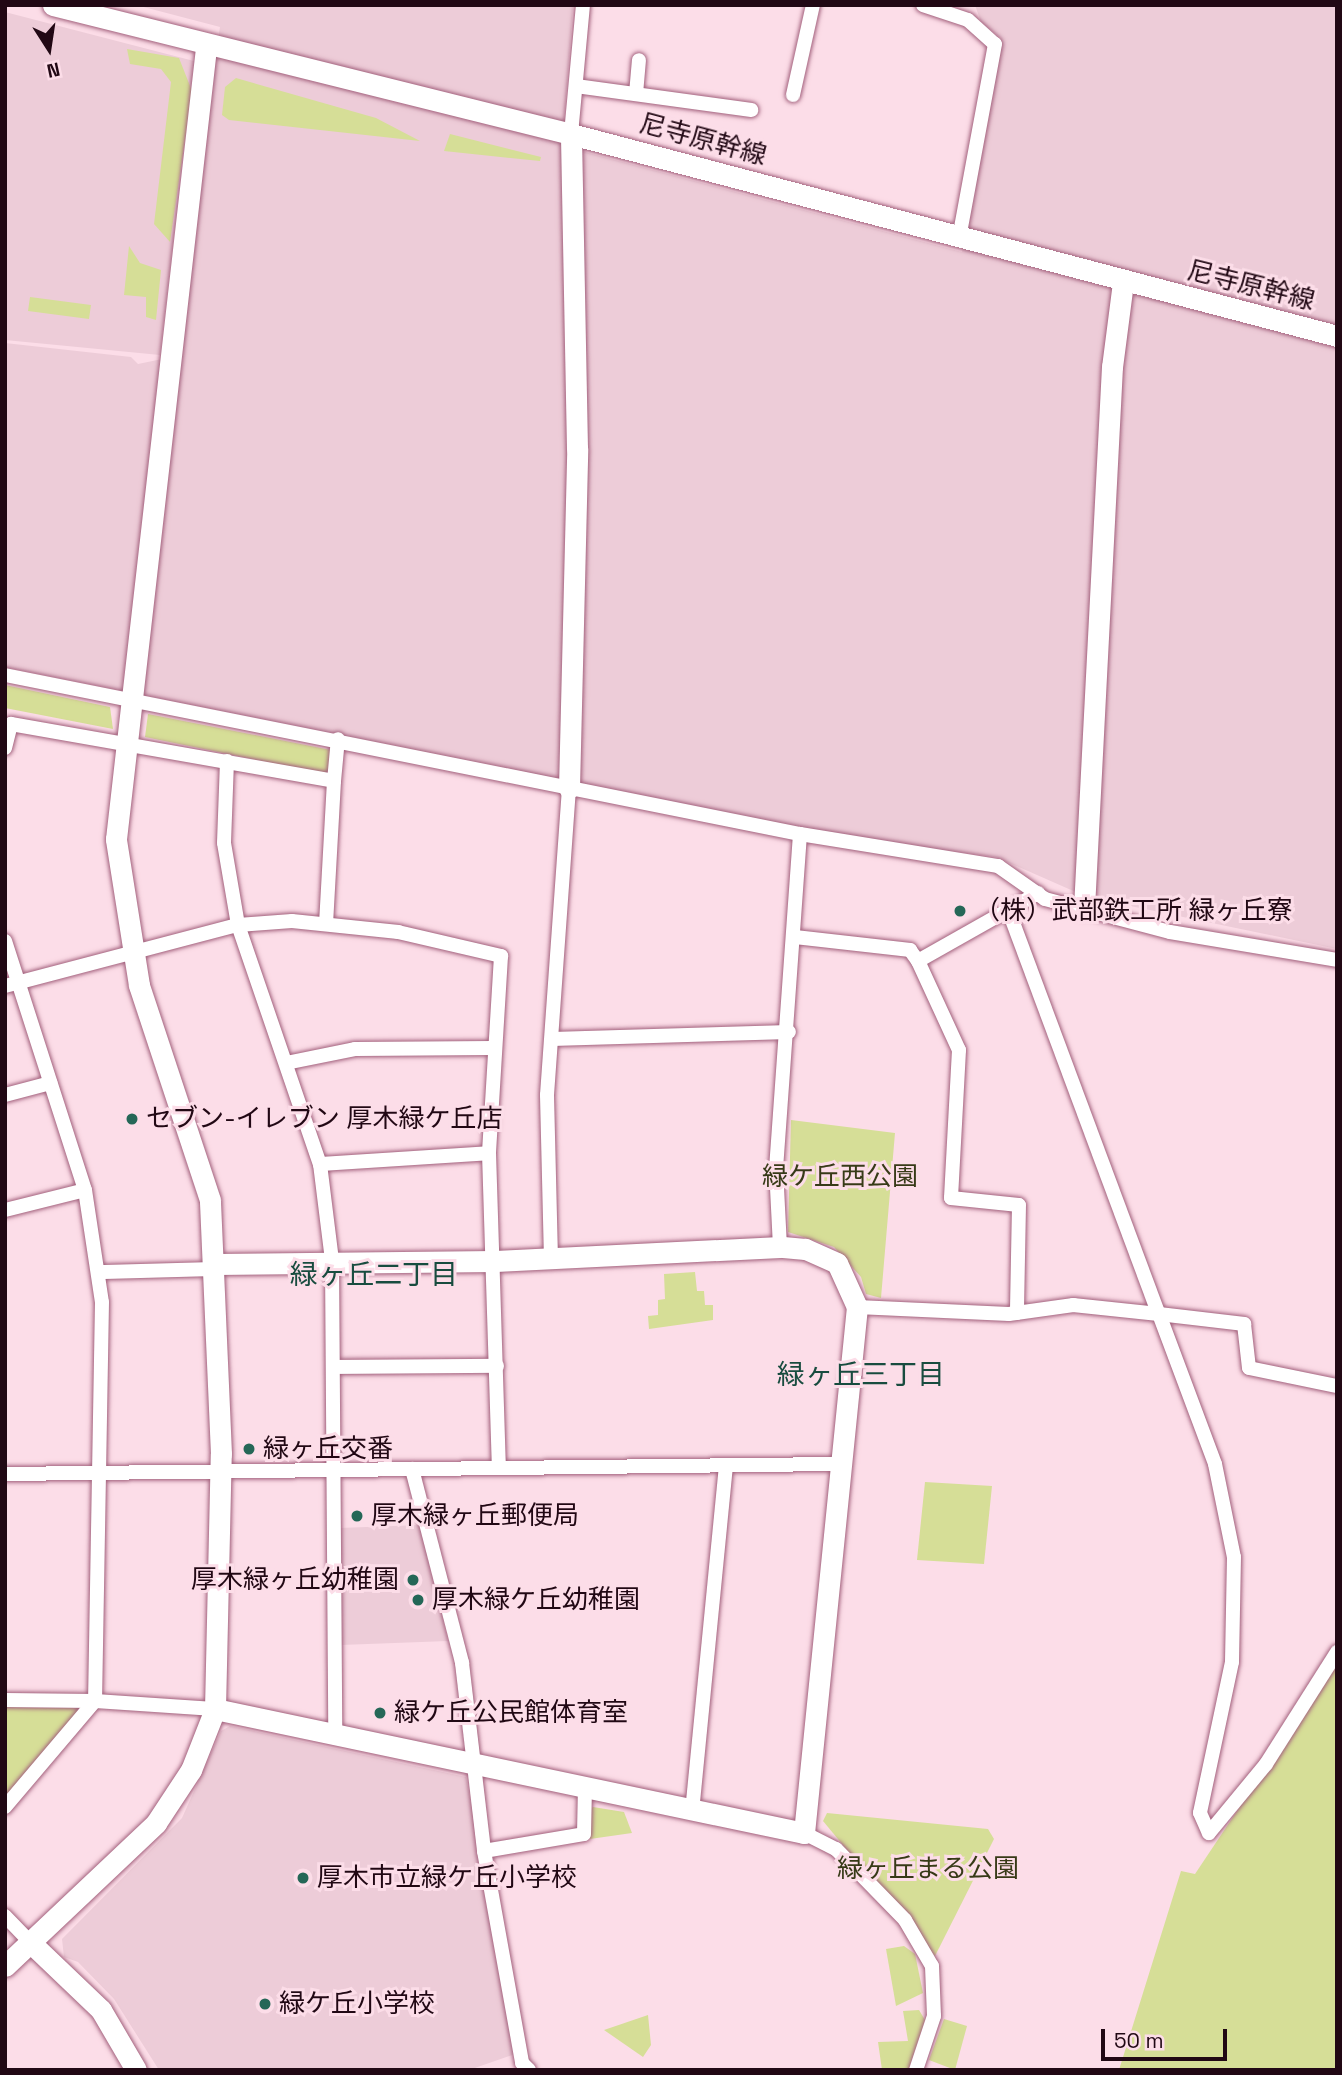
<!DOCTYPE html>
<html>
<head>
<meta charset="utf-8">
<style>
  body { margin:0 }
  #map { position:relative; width:1342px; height:2075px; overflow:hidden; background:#fcdde8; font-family:"Space Grotesk","Noto Sans JP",sans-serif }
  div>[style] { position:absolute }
  .built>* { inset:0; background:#edccd8 }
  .green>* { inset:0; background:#d6de97 }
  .roads { filter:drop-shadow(0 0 2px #a2607c) drop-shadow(0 0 2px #a2607c) }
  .street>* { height:14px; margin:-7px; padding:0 7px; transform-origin:7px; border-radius:7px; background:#fff }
  .secondary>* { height:21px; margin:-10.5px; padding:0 10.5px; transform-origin:10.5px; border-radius:10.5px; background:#fff }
  .dots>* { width:19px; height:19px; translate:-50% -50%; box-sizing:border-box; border:4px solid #fcdde8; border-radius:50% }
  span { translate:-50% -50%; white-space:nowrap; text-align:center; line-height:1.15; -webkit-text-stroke:6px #fcdde8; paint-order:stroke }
  .street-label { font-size:26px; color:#210814 }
  .poi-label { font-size:26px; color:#210814 }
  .left { translate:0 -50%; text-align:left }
  .right { translate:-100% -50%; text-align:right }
  .park-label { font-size:26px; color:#373a17 }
  .neighbourhood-label { font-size:28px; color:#184c3f }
  .frame { position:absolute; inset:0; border:7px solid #210814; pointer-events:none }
  .north { position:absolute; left:14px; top:14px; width:70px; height:70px; -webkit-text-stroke:5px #fcdde8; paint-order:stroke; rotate:168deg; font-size:19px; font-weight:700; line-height:28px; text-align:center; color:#210814 }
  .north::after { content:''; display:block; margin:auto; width:24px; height:32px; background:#210814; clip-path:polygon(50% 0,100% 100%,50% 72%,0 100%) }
  .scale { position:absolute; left:1101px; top:2029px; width:126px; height:32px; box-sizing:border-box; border:4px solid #210814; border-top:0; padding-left:9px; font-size:21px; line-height:24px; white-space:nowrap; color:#210814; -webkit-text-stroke:5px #fcdde8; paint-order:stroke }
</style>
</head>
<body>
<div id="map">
  <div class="built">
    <div style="clip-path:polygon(136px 5px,573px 5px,562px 146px,962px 252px,1001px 38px,981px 22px,975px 5px,1337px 5px,1337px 949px,1087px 897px,996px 857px,852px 838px,5px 667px,5px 343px,131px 357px,138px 364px,167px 358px,220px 27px)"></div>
    <div style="clip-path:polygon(5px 12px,194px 61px,160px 355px,5px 340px)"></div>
    <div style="clip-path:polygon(421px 1525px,448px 1641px,341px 1645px,339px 1528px)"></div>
    <div style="clip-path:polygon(230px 1726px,466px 1777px,518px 2053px,469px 2070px,159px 2070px,114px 1999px,78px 1962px,64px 1957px,62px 1939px,182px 1818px,221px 1731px)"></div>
  </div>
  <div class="green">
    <div style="clip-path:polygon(127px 49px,179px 58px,192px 91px,170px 242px,154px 224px,171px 82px,161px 69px,130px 64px)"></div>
    <div style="clip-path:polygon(236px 78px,376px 118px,420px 141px,229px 120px,222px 115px,225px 87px)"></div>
    <div style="clip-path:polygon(450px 134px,541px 157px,540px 161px,444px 151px)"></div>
    <div style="clip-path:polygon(129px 246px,140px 263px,161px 270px,156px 320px,146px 317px,146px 297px,124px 295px)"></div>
    <div style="clip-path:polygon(30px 297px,91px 305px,89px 319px,28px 311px)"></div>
    <div style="clip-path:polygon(5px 685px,110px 707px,113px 729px,5px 708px)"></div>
    <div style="clip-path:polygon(148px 714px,331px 750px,331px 769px,325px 774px,145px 737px)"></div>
    <div style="clip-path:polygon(791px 1120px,895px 1133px,881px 1298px,866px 1294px,861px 1277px,834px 1247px,788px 1232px)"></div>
    <div style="clip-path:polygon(695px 1272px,697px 1291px,704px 1291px,705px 1305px,713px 1305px,713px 1320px,649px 1329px,648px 1316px,658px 1315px,658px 1300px,665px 1299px,664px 1274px)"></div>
    <div style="clip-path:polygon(925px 1482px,992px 1486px,984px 1564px,917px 1560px)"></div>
    <div style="clip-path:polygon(1337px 1661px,1337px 2070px,1119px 2070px,1181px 1871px,1195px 1874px)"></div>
    <div style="clip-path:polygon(5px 1707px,82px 1708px,5px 1797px)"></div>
    <div style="clip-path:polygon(593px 1807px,624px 1812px,632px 1833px,590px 1839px,587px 1811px)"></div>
    <div style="clip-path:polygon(827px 1813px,988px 1829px,994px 1839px,935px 1956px,823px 1821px)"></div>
    <div style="clip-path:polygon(904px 1946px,915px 1954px,923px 1993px,896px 2006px,886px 1949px)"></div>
    <div style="clip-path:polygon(919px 2010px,925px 2020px,909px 2068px,882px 2070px,878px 2042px,908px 2041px,903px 2011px)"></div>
    <div style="clip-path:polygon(648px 2015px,651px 2045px,643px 2057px,604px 2030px)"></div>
    <div style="clip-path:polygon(944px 2019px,967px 2026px,955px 2070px,929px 2060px)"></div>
  </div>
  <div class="roads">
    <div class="street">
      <div style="left:923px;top:5px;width:47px;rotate:18.4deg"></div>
      <div style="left:968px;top:20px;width:36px;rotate:42deg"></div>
      <div style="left:995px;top:44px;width:197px;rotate:100.5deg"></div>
      <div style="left:576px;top:86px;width:177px;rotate:7.8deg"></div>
      <div style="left:636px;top:94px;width:34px;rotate:-85deg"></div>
      <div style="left:793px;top:95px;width:92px;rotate:-77.5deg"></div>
      <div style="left:571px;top:134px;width:130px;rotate:-84.7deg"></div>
      <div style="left:5px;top:675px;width:811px;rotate:11.31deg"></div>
      <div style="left:800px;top:834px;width:201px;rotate:9.2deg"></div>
      <div style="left:998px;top:866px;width:57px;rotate:35.1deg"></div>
      <div style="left:1045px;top:899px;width:129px;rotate:14.8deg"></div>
      <div style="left:1170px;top:932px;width:169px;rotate:9.5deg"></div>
      <div style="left:5px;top:748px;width:25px;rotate:-76deg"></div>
      <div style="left:11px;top:724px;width:328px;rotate:10deg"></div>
      <div style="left:334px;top:781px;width:141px;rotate:93.2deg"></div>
      <div style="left:227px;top:761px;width:82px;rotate:92.1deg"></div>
      <div style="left:224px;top:843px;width:83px;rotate:80.3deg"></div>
      <div style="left:238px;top:925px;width:253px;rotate:71.1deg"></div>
      <div style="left:320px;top:1164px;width:98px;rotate:82.9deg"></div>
      <div style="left:332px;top:1261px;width:473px;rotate:89.6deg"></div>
      <div style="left:334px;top:781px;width:42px;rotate:-84.6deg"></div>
      <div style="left:1008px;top:909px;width:432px;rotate:69.6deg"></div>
      <div style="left:1159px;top:1314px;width:86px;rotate:6.7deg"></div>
      <div style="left:1244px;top:1324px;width:44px;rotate:83.5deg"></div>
      <div style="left:1249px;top:1368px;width:90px;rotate:11.6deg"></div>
      <div style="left:795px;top:937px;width:116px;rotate:6.4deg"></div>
      <div style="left:910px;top:950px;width:14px;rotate:54deg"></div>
      <div style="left:918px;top:961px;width:98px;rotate:65.3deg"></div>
      <div style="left:959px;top:1050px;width:148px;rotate:93.1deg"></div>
      <div style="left:951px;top:1198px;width:68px;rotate:5.9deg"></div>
      <div style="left:1019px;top:1205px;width:108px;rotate:91.1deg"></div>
      <div style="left:5px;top:941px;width:262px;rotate:72.2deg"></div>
      <div style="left:85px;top:1190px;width:113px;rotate:81.4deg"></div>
      <div style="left:102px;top:1302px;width:399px;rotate:91deg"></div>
      <div style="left:95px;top:1701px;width:90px;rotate:-179.4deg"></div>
      <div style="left:918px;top:961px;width:138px;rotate:-29.5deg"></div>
      <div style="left:5px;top:986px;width:241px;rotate:-14.7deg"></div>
      <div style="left:238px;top:925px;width:54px;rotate:-4.2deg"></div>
      <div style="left:292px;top:921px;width:107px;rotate:5.9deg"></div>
      <div style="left:398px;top:932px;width:106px;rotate:13.1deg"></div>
      <div style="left:501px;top:956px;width:197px;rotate:93.5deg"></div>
      <div style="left:489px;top:1153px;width:315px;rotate:88.2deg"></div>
      <div style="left:552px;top:1039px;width:237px;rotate:-1.7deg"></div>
      <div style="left:286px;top:1063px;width:70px;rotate:-11.5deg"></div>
      <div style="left:355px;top:1049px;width:138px;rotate:-0.4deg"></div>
      <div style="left:5px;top:1095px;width:47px;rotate:-14.9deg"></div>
      <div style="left:320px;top:1164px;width:169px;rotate:-3.7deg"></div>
      <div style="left:5px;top:1210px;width:82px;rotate:-14deg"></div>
      <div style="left:780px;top:1247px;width:78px;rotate:-92.9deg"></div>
      <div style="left:776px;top:1169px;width:336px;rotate:-85.9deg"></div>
      <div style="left:551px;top:1259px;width:164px;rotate:-91.4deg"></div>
      <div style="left:547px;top:1095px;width:308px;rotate:-85.9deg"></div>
      <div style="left:102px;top:1272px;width:114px;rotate:-1.5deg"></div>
      <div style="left:857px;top:1307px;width:152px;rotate:2.6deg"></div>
      <div style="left:1009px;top:1314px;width:65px;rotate:-8deg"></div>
      <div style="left:1073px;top:1305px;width:86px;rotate:6deg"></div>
      <div style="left:1159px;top:1314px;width:160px;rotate:69.5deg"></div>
      <div style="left:1215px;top:1464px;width:95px;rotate:78.5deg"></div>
      <div style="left:1234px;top:1557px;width:105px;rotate:91.1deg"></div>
      <div style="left:1232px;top:1662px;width:154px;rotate:102deg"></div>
      <div style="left:1200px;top:1813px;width:22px;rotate:66deg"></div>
      <div style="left:1209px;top:1833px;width:89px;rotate:-50.4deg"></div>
      <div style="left:1266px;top:1764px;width:133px;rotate:-57.6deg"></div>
      <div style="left:334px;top:1367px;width:163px;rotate:-0.4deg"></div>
      <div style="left:412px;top:1469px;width:200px;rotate:75.5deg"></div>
      <div style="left:462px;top:1663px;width:189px;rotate:83.3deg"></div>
      <div style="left:484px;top:1851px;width:215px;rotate:79.8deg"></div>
      <div style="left:522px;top:2063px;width:10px;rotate:45deg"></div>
      <div style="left:5px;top:1474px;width:836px;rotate:-0.69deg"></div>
      <div style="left:5px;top:1807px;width:139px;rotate:-49.7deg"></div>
      <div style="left:95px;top:1701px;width:120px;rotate:3.8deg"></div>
      <div style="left:692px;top:1812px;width:348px;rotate:-84.4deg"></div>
      <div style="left:804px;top:1833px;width:36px;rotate:27deg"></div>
      <div style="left:836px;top:1849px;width:99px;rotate:45.8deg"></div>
      <div style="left:905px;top:1920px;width:53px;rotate:59.6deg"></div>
      <div style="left:932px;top:1966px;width:50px;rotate:87.7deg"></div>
      <div style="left:934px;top:2016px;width:57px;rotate:108.4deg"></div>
      <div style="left:484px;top:1851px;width:101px;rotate:-9.6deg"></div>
      <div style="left:584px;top:1834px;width:47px;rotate:-88.8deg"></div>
      <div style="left:5px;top:1916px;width:37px;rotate:46deg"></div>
    </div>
    <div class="secondary">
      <div style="left:53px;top:5px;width:534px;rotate:13.98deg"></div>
      <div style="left:571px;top:134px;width:792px;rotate:14.77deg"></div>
      <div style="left:569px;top:788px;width:339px;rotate:-88.6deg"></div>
      <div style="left:577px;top:449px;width:315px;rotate:-91.1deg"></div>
      <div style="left:1084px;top:908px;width:542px;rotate:-87.04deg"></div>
      <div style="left:1112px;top:367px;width:86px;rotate:-82.6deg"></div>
      <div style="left:215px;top:1709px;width:602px;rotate:11.89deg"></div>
      <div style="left:804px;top:1833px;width:529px;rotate:-84.25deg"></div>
      <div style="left:857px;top:1307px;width:48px;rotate:-114.4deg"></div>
      <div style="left:837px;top:1263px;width:35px;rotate:-156deg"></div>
      <div style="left:805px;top:1249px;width:25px;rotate:-175deg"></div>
      <div style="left:780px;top:1247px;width:285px;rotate:177.2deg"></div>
      <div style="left:495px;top:1261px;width:279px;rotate:179.4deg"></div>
      <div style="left:31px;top:1943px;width:97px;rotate:43.7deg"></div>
      <div style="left:101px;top:2010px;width:69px;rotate:59.7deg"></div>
      <div style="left:5px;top:1966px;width:208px;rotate:-43.4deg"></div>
      <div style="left:156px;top:1823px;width:64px;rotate:-56.6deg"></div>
      <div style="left:191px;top:1770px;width:66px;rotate:-68.5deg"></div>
      <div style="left:215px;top:1709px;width:255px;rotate:-88.7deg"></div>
      <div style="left:221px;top:1454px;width:254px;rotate:-92.5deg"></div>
      <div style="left:210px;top:1200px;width:226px;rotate:-108.3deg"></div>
      <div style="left:139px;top:985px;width:148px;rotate:-99deg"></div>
      <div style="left:116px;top:839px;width:796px;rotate:-83.51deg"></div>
    </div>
  </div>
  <div class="dots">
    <div style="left:960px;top:911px;background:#256757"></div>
    <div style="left:132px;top:1119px;background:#256757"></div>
    <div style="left:249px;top:1449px;background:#256757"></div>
    <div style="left:357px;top:1516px;background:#256757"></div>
    <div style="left:413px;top:1580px;background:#256757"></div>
    <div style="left:418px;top:1600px;background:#256757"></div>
    <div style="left:380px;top:1713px;background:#256757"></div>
    <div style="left:303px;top:1878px;background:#256757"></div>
    <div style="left:265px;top:2004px;background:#256757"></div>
  </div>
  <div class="street-label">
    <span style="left:703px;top:140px;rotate:15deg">尼寺原幹線</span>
    <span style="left:1251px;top:286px;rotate:14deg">尼寺原幹線</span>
  </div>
  <div class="poi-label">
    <span class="left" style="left:974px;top:911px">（株）武部鉄工所 緑ヶ丘寮</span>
    <span class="left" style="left:146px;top:1119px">セブン-イレブン 厚木緑ケ丘店</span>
    <span class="left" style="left:263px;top:1449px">緑ヶ丘交番</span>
    <span class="left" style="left:371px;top:1516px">厚木緑ヶ丘郵便局</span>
    <span class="right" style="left:399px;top:1580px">厚木緑ヶ丘幼稚園</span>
    <span class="left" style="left:432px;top:1600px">厚木緑ケ丘幼稚園</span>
    <span class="left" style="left:394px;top:1713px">緑ケ丘公民館体育室</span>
    <span class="left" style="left:317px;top:1878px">厚木市立緑ケ丘小学校</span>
    <span class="left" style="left:279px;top:2004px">緑ケ丘小学校</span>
  </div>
  <div class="park-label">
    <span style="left:840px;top:1177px">緑ケ丘西公園</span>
    <span style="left:928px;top:1869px">緑ヶ丘まる公園</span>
  </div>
  <div class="neighbourhood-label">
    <span style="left:374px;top:1274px">緑ヶ丘二丁目</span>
    <span style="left:861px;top:1374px">緑ヶ丘三丁目</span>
  </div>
  <div class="frame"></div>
  <div class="north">N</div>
  <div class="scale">50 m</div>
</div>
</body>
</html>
